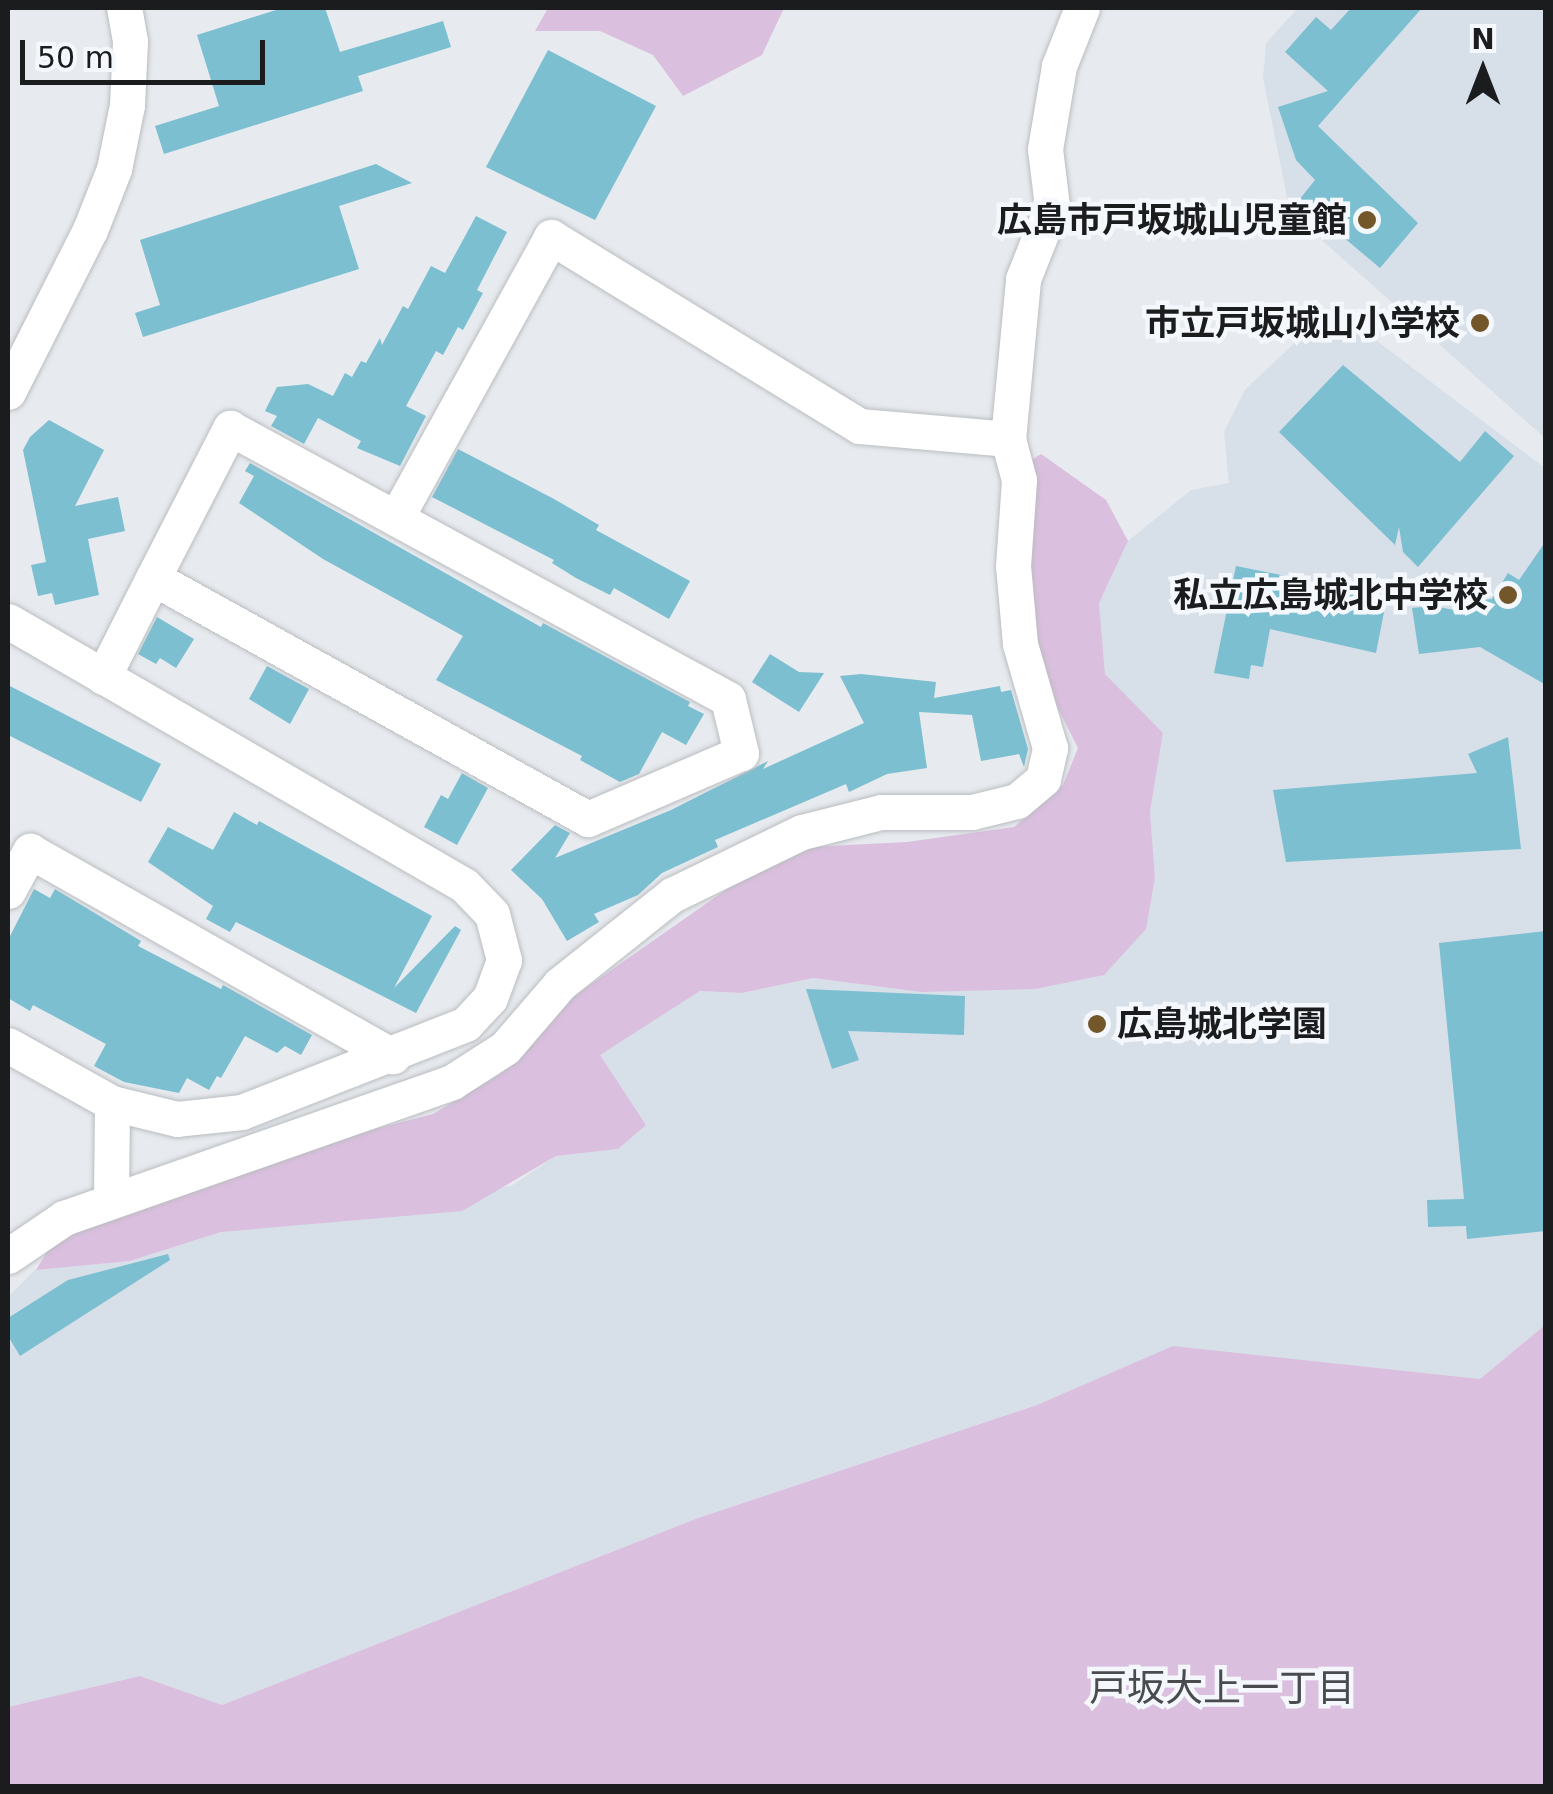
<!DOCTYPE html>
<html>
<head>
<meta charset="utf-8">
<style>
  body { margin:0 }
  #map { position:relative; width:1553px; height:1794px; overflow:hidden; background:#e7eaee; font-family:"DejaVu Sans","Noto Sans JP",sans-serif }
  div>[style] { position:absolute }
  .built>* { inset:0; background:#d7dfe9 }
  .green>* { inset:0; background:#dbbfdf }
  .building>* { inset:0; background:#7bbfd1 }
  .roads { filter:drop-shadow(0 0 2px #babdc0) drop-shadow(0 0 2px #babdc0) }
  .minor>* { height:35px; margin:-17.5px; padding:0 17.5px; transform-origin:17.5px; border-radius:17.5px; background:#fff }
  .dots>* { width:28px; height:28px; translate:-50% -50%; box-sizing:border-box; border:5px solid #f4f7fb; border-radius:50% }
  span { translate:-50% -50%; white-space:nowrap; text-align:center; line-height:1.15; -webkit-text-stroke:9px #f4f7fb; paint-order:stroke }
  .poi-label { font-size:35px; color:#1b1c1d; font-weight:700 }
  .right { translate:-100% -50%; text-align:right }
  .left { translate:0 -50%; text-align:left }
  .neighbourhood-label { font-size:38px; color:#494b4e }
  .frame { position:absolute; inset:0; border:10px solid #1b1c1d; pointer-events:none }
  .north { position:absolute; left:1433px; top:20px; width:100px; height:100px; -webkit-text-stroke:8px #f4f7fb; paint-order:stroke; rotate:0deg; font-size:28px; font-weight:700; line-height:40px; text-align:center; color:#1b1c1d }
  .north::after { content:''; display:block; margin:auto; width:35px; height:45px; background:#1b1c1d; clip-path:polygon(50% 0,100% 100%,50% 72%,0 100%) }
  .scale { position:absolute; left:20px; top:40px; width:245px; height:45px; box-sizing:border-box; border:5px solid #1b1c1d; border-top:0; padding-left:12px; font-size:30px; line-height:35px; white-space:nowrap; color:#1b1c1d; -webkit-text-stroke:8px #f4f7fb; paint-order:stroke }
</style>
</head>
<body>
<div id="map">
  <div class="built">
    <div style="clip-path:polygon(1298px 8px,1545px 8px,1545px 438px,1290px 212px,1263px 78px,1266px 43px)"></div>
    <div style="clip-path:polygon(1332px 307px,1545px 468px,1545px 1325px,1480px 1379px,1173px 1347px,1037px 1405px,698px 1518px,222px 1705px,140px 1676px,8px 1707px,8px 1297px,35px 1270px,130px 1261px,221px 1232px,511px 1186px,556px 1156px,618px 1149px,645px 1124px,599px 1055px,700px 991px,742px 993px,813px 978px,921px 992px,1155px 877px,1150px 812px,1163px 734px,1105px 674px,1099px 603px,1128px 541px,1191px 490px,1229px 483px,1224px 432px,1245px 390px)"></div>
  </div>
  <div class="green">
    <div style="clip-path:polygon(548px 8px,784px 8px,762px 55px,683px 96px,653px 55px,600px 31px,535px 31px)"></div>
    <div style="clip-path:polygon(1041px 454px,1106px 500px,1128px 541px,1099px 603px,1105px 674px,1163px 733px,1150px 812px,1155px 877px,1146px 929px,1104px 975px,1035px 989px,921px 992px,813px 978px,742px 993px,700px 991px,600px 1055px,646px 1125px,618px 1149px,556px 1156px,462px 1211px,221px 1232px,130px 1261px,36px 1270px,48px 1250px,95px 1221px,313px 1145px,433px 1114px,500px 1074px,570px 999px,737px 882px,809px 847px,907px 842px,1014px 827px,1063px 785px,1078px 748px,1046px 685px,1025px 594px,1021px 467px)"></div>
    <div style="clip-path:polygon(1545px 1325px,1545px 1786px,8px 1786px,8px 1707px,140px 1676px,222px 1705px,698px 1518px,1037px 1405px,1173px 1346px,1480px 1379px)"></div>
  </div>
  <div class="building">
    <div style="clip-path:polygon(282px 8px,325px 8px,340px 52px,443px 21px,451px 47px,358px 76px,363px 91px,164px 154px,155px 126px,219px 106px,197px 35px)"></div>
    <div style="clip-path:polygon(1351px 8px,1422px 8px,1318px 126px,1418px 223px,1380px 268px,1299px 200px,1315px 180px,1296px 160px,1278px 107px,1328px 91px,1285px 52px,1316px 17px,1331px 30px)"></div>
    <div style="clip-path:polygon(548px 50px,656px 106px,595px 220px,486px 167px)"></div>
    <div style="clip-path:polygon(376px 164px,412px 183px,339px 206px,359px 269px,143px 337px,135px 313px,160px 305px,140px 240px)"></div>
    <div style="clip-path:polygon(476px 216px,507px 232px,477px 290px,483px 293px,463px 330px,458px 327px,443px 355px,436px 351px,406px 406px,426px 416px,400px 466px,357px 448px,361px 441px,318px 418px,304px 444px,271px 426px,277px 416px,265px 411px,277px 387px,308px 384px,333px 396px,345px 373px,352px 377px,361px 361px,366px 363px,380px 338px,382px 345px,403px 306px,408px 309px,431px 266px,445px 273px)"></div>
    <div style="clip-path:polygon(1343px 365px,1460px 462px,1485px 431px,1514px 456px,1418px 567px,1403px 552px,1399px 527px,1395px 545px,1279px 432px)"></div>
    <div style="clip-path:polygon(49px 420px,104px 450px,75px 506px,118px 497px,125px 531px,88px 539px,99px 595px,55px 605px,52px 593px,38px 596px,31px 565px,46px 562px,23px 450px,30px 437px)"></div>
    <div style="clip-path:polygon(458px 449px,554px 499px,599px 525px,596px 530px,690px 581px,669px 619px,614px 588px,610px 595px,576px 578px,552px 563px,554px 560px,432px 497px)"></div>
    <div style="clip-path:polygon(250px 463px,541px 627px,543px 623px,690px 702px,688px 706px,704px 714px,686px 745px,662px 732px,639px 774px,620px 782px,580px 760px,582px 756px,436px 680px,463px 636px,323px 559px,239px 503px,254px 476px,245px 471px)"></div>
    <div style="clip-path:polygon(1546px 541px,1546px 685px,1480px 647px,1419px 654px,1412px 608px,1433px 606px,1465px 612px,1456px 603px,1492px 599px,1508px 573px,1519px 580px)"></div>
    <div style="clip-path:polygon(1236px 566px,1391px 597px,1377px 613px,1384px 612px,1376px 653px,1270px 629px,1263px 667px,1251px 665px,1249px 679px,1214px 673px)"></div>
    <div style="clip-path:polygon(157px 617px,194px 639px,176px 668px,160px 658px,156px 664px,138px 654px)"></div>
    <div style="clip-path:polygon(770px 654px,799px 672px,824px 673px,799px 712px,752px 682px)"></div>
    <div style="clip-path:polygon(267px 666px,309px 689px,290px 724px,249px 699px)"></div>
    <div style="clip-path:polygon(861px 674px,936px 682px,934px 698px,1000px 686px,1001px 692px,1011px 690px,1028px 749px,1024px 767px,1019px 754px,981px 761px,972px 715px,919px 712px,927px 768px,887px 774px,849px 792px,846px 784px,715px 840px,718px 847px,662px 873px,638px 895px,594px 914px,599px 922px,567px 941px,542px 899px,511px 870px,555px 825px,570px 833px,555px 858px,671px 810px,768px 761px,763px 769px,864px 723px,840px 676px)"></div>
    <div style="clip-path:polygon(8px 685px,161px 764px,141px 802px,8px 735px)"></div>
    <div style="clip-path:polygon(1508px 737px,1521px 849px,1286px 862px,1273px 790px,1477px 773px,1468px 754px)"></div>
    <div style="clip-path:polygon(462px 773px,488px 788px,457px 845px,424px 827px,441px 795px,448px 799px)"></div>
    <div style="clip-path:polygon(234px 812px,257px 825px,259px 821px,432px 916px,394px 988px,455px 926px,461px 930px,416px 1013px,236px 922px,230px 932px,206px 919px,213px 906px,148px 862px,168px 827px,213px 850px)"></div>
    <div style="clip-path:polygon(34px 889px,50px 898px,55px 889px,141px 941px,138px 946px,221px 989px,223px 985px,312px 1035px,301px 1055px,285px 1046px,277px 1053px,245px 1036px,221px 1078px,217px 1076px,209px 1090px,187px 1078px,179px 1093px,124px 1082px,94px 1066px,106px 1044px,33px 1005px,30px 1011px,8px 998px,8px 940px)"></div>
    <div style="clip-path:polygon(1546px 931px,1546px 1231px,1467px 1239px,1466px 1226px,1428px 1227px,1427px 1200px,1464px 1199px,1439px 943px)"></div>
    <div style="clip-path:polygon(806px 989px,965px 996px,964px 1035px,848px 1031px,859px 1060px,832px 1069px)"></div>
    <div style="clip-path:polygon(168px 1254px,170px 1260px,20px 1356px,8px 1336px,8px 1318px,68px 1280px)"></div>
  </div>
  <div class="roads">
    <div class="minor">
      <div style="left:8px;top:392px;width:182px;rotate:-63.2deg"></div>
      <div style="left:90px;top:230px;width:66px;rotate:-68.5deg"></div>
      <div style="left:114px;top:169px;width:65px;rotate:-78.5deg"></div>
      <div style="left:127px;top:105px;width:64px;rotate:-87.3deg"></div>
      <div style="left:130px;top:41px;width:34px;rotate:-100deg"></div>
      <div style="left:396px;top:518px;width:321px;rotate:-61.1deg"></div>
      <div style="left:551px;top:237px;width:362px;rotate:31.5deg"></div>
      <div style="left:860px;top:426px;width:149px;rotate:5deg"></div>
      <div style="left:8px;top:621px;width:527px;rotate:30.07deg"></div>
      <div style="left:464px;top:885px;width:40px;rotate:46deg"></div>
      <div style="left:492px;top:914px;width:48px;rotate:75.4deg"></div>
      <div style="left:504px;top:960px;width:40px;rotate:110.2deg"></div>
      <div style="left:490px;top:998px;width:35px;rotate:133deg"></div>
      <div style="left:466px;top:1024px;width:241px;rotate:158.6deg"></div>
      <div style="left:242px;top:1112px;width:65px;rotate:173.9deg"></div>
      <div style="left:177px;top:1119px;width:67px;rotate:-166.2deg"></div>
      <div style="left:112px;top:1103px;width:119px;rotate:-150.9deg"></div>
      <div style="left:103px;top:677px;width:111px;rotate:-63.2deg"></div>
      <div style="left:153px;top:578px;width:169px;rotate:-62.8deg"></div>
      <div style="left:230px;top:428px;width:567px;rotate:28.55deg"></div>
      <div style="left:728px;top:699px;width:56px;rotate:76.5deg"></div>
      <div style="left:741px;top:753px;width:167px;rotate:156.7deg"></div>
      <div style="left:588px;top:819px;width:497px;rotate:-151deg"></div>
      <div style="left:8px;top:891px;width:46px;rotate:-61.2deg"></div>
      <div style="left:30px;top:851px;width:417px;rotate:29.5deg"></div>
      <div style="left:111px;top:1200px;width:97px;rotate:-89.4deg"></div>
      <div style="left:8px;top:1256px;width:68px;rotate:-34.2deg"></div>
      <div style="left:64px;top:1218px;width:411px;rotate:-19.3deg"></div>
      <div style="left:452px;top:1082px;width:63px;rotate:-32.7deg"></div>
      <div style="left:505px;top:1048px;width:84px;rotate:-49.3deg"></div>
      <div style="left:560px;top:984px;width:143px;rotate:-38.5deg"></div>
      <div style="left:672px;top:895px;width:144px;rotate:-25.9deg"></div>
      <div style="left:802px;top:832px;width:81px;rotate:-14.2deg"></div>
      <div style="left:881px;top:812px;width:91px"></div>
      <div style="left:972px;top:812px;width:46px;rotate:-13.7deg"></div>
      <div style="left:1017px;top:801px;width:34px;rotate:-40deg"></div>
      <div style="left:1043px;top:779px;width:32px;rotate:-77deg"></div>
      <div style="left:1050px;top:748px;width:108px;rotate:-106.1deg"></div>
      <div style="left:1020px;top:644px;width:78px;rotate:-95.1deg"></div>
      <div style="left:1013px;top:566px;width:86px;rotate:-86deg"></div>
      <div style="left:1019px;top:480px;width:42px;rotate:-105deg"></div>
      <div style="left:1008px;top:439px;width:161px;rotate:-84.6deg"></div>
      <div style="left:1023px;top:279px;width:79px;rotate:-68.3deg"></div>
      <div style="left:1052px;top:206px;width:57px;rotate:-97deg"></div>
      <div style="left:1045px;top:149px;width:84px;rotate:-80.4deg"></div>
      <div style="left:1059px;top:66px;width:62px;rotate:-68.4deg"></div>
    </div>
  </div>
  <div class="dots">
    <div style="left:1367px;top:220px;background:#73572a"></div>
    <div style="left:1480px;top:323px;background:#73572a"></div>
    <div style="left:1508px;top:595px;background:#73572a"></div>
    <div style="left:1097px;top:1024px;background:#73572a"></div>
  </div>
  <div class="poi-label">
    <span class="right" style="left:1347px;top:220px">広島市戸坂城山児童館</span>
    <span class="right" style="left:1460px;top:323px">市立戸坂城山小学校</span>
    <span class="right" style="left:1488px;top:595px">私立広島城北中学校</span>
    <span class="left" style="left:1117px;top:1024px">広島城北学園</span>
  </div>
  <div class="neighbourhood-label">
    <span style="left:1222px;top:1689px">戸坂大上一丁目</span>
  </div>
  <div class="frame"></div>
  <div class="north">N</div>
  <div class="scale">50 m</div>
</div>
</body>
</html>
